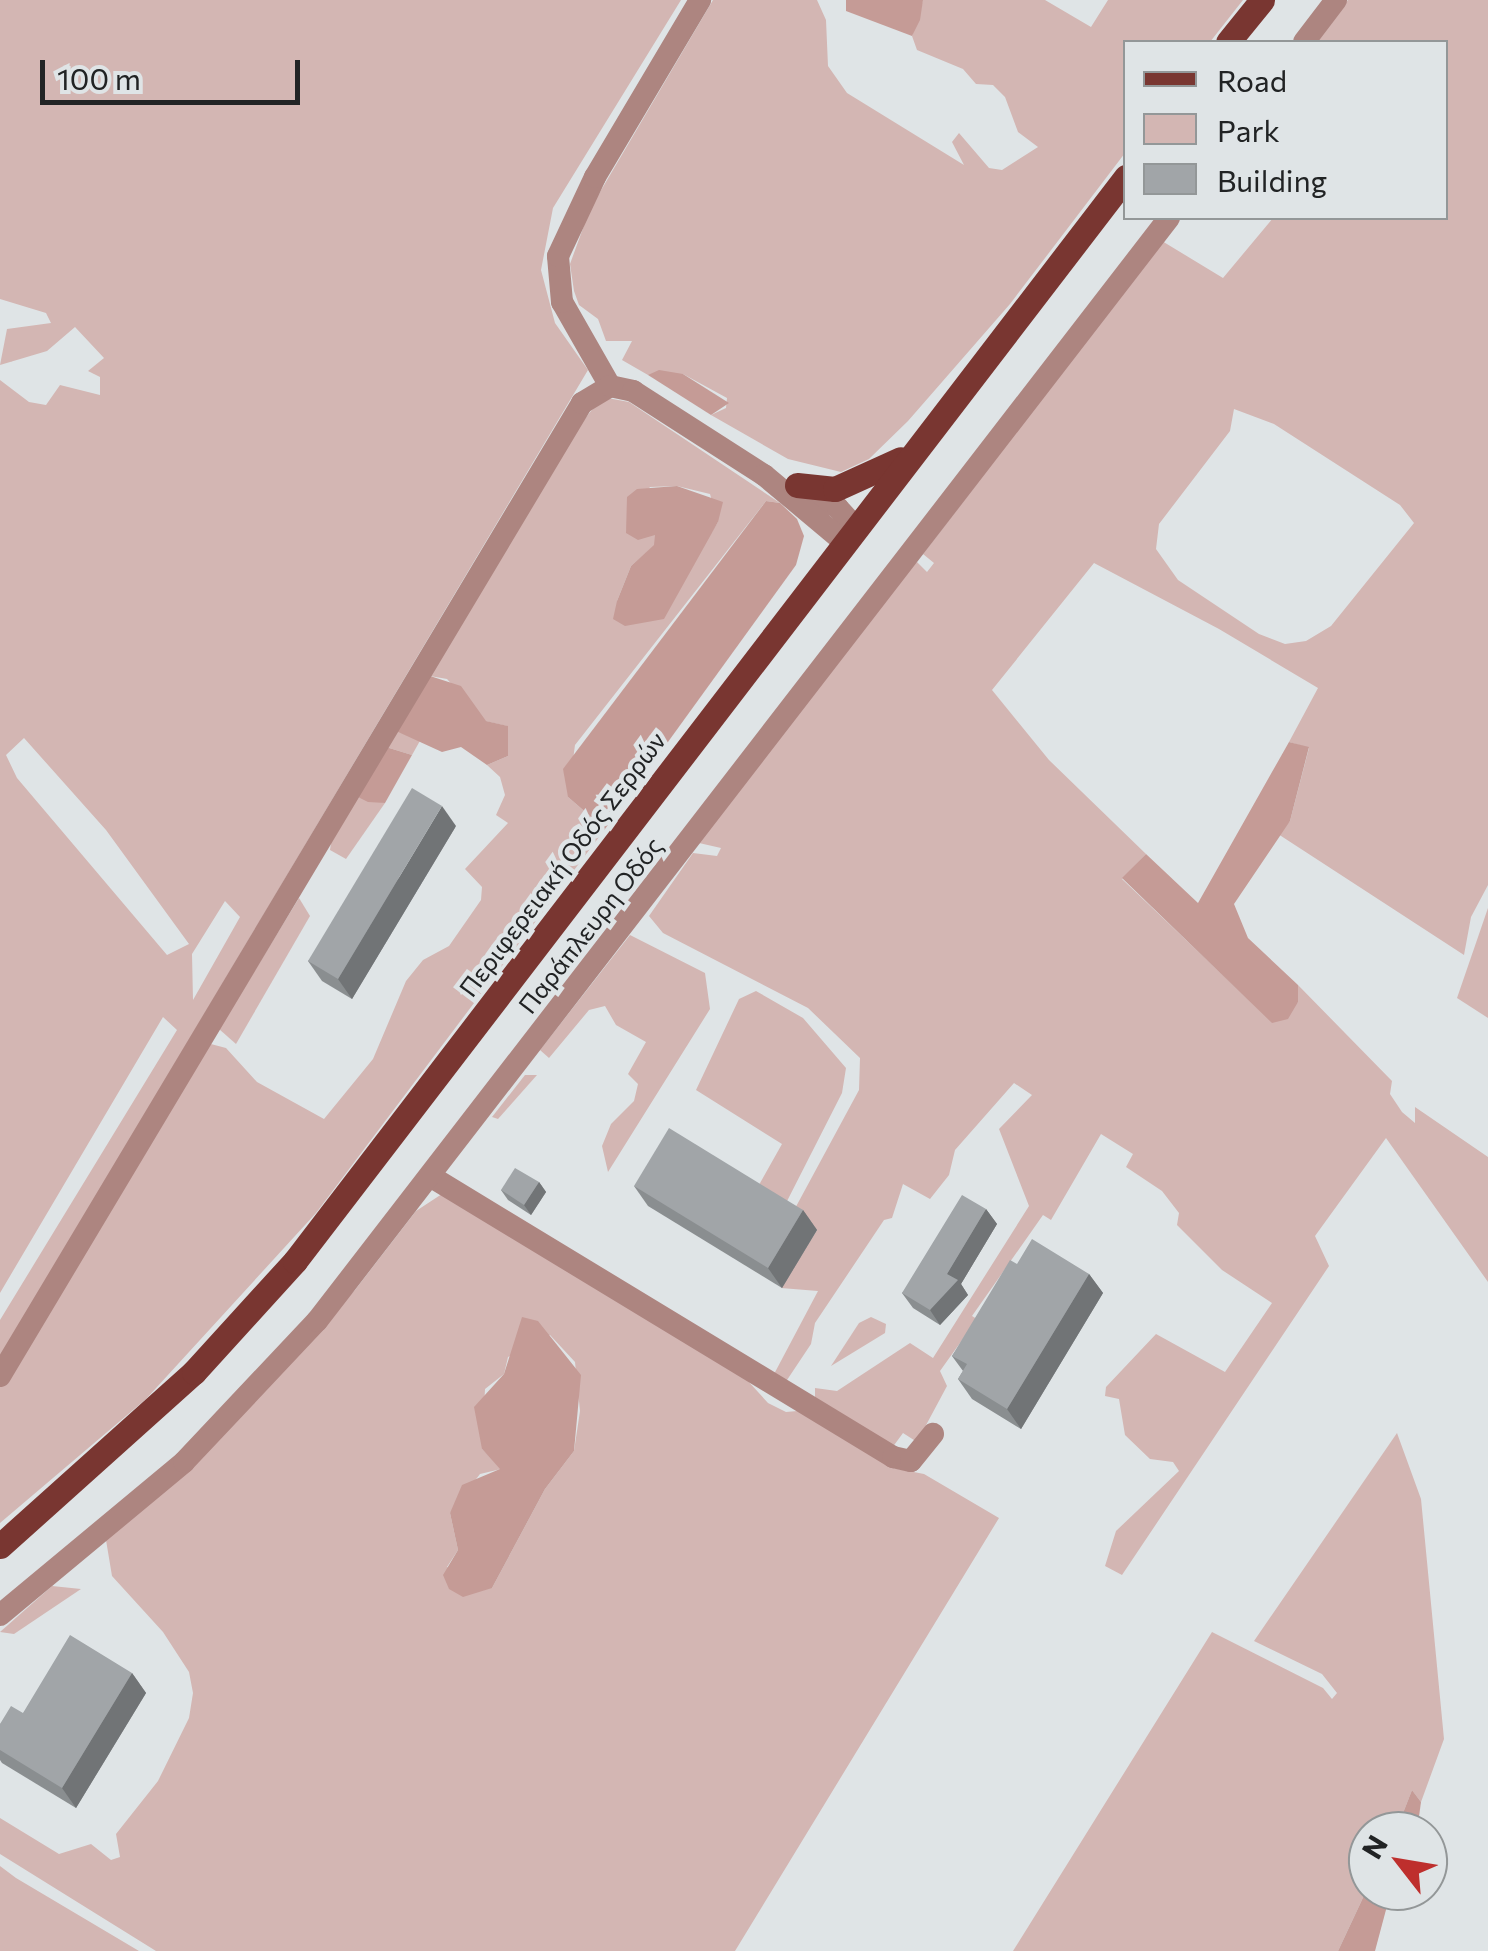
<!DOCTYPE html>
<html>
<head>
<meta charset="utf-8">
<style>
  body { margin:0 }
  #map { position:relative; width:1488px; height:1951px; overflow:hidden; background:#dfe4e6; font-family:Commissioner,sans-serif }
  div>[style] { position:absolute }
  .green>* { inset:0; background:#d3b6b3 }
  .forest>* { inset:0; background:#c59b96 }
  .minor>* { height:22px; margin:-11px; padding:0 11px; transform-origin:11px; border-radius:11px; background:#ad8580 }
  .major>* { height:25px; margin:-12.5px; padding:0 12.5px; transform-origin:12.5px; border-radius:12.5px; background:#793631 }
  .wall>* { inset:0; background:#8a8e90 }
  .shaded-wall>* { inset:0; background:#717476 }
  .building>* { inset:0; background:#a1a5a8 }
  span { translate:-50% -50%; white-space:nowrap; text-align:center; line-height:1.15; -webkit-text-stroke:9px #dfe4e6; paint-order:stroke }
  .street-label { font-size:25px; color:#212324 }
  .legend { position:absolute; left:1123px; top:40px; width:325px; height:180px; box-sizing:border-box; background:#dfe4e6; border:2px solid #939798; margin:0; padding:12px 18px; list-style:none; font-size:30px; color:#212324 }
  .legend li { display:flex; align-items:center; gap:20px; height:50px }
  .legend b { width:50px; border:2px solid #939798 }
  .north { position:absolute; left:1348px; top:1811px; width:100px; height:100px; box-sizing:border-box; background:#dfe4e6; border:2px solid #939798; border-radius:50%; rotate:301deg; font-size:28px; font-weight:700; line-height:40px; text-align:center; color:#212324 }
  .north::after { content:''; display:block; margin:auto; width:35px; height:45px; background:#be2f2d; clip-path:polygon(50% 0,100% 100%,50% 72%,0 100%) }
  .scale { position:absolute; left:40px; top:60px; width:260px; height:45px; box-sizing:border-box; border:5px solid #212324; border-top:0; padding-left:12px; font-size:30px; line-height:35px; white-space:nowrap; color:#212324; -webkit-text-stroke:8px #dfe4e6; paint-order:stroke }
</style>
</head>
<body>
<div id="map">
  <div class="green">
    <div style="clip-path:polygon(evenodd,0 0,681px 0,553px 208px,541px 270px,555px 323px,588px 370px,0 1357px,0 1320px,177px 1030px,163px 1017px,0 1293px,0 380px,29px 402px,46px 405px,60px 385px,100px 395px,100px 377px,88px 371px,104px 358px,75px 327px,47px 351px,0 365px,7px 329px,51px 323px,46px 313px,0 299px,0 0,24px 738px,106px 830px,189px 944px,167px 955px,17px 778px,6px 755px,24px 738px,0 0,225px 901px,240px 917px,193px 1000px,192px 954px,225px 901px)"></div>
    <div style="clip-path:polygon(713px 0,817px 0,826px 20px,828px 66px,847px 93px,964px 165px,952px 142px,959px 133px,989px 168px,1002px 170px,1038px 147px,1018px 132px,1005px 97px,993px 85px,976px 84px,963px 69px,917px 50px,912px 36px,923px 0,1045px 0,1091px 27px,1108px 0,1243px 0,1210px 42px,1126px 42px,1125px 153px,1010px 304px,908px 421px,869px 459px,841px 472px,788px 459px,711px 415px,726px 408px,727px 398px,683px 374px,648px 375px,622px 360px,632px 341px,606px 341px,598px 319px,579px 305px,574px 291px,570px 264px,590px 209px)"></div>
    <div style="clip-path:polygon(evenodd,1348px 0,1488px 0,1488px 885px,1471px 917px,1464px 955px,1278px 834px,1290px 821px,1309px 748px,1289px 742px,1318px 688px,1219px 629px,1094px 563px,992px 690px,1049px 760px,1146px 854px,1122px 879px,1272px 1022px,1298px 1002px,1298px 985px,1392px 1081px,1390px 1094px,1402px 1112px,1415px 1123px,1415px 1107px,1488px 1157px,1488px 1282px,1386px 1138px,1315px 1236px,1329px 1266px,1122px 1575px,1105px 1566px,1116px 1531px,1179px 1471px,1173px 1462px,1150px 1459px,1125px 1435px,1119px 1399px,1105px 1396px,1106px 1387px,1156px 1334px,1225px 1372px,1272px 1303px,1222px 1270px,1177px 1225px,1179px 1213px,1162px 1191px,1126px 1167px,1133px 1154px,1101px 1134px,1051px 1220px,1043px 1215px,972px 1316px,977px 1319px,940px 1371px,947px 1386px,917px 1442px,903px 1433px,892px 1448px,815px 1399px,815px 1388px,837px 1391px,910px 1343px,933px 1358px,1029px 1206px,999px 1129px,1032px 1095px,1014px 1083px,955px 1150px,949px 1175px,930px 1199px,903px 1184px,892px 1218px,884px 1220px,815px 1323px,811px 1344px,785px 1383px,773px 1376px,818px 1291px,781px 1288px,817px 1230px,792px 1214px,859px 1090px,860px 1058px,808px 1008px,663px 933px,649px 916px,693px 853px,717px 856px,721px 848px,699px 843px,908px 570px,917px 562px,927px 572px,934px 563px,923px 554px,1162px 241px,1223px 278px,1273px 218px,1446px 218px,1446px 42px,1315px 42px,1348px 0,1234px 409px,1274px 424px,1400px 505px,1414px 523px,1331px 626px,1306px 641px,1285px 644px,1259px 634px,1178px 580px,1156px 549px,1159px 524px,1230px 431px,1234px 409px)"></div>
    <div style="clip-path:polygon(evenodd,602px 397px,629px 402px,780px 503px,766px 501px,575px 745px,568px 797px,605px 829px,316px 1213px,146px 1399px,0 1523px,0 1385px,207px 1043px,226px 1048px,257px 1082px,324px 1119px,373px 1059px,406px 981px,423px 960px,449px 946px,481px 900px,482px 887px,465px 869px,508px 823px,496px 815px,505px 795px,500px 777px,487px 765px,508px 756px,507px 726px,485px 721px,447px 679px,430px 676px,565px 444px,602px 397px,677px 486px,710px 494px,718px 522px,697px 556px,617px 601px,631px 566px,655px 545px,655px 534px,626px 533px,630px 511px,650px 487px,677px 486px)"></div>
    <div style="clip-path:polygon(396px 731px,421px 739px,412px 755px,386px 747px)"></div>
    <div style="clip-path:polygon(358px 797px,385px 803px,346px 859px,330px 850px,331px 843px)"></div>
    <div style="clip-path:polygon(299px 898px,310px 916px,236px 1044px,219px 1029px)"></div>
    <div style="clip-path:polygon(1488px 908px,1488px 1018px,1457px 998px)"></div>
    <div style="clip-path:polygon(630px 935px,705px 973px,710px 1009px,608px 1172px,602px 1146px,611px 1124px,634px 1101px,638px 1084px,628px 1074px,646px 1042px,616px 1025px,605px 1006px,589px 1010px,549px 1058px,540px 1050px)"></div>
    <div style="clip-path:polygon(756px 991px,803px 1018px,846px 1068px,842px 1093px,783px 1209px,755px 1192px,782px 1144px,696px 1090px,739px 999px)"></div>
    <div style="clip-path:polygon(525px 1075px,537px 1075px,498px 1119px,492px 1117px)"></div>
    <div style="clip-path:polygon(evenodd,445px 1192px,747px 1380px,768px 1403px,786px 1412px,809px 1410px,893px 1468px,924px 1474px,999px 1518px,735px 1951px,156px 1951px,0 1854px,0 1818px,59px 1854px,91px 1844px,111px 1860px,120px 1857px,116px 1834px,158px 1781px,189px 1718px,193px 1693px,189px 1672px,163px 1632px,112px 1576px,106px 1540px,355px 1290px,416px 1211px,445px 1192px,550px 1335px,575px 1362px,580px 1411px,574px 1451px,545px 1489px,492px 1588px,447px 1567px,458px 1550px,450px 1513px,480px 1474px,501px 1469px,482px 1449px,485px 1389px,504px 1374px,508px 1357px,550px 1335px)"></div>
    <div style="clip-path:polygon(871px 1317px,886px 1324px,885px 1333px,831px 1366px,859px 1323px)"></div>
    <div style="clip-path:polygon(1397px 1433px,1421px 1499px,1444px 1739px,1421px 1802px,1412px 1790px,1396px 1831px,1368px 1831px,1368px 1887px,1338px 1951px,1013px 1951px,1212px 1632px,1323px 1688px,1332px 1699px,1337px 1693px,1322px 1674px,1254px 1641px)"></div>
    <div style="clip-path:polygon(52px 1586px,81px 1589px,14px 1634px,0 1632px)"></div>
    <div style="clip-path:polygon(0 1866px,16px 1878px,139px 1951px,0 1951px)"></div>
  </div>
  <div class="forest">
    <div style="clip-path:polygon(846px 0,923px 0,920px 20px,912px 36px,846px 11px)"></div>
    <div style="clip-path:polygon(659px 370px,683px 374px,729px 403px,711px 415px,648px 375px)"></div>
    <div style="clip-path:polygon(677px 486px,723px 502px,718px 522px,664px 619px,625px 626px,613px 619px,617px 601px,631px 566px,654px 545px,655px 535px,638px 540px,626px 533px,627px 497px,637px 489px)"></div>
    <div style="clip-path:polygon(766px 501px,780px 503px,797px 519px,804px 536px,796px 565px,605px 829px,568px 797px,563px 769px)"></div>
    <div style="clip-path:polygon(430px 676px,461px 686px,486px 721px,508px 726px,508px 756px,487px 765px,461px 747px,442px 752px,396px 731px)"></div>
    <div style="clip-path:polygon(1289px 742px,1309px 747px,1290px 821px,1234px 904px,1248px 938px,1298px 985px,1298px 1002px,1288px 1019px,1272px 1023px,1122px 878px,1146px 854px,1198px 903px)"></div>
    <div style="clip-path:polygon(386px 747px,412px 755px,385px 803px,368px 802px,358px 797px)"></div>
    <div style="clip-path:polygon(522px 1317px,538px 1321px,581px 1375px,574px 1451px,545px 1489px,492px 1588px,463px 1597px,449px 1589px,443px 1575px,458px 1550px,450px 1513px,462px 1485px,500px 1469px,482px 1449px,474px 1407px,504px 1374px)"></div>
    <div style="clip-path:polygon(1412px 1790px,1421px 1802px,1417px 1831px,1396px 1831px)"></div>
    <div style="clip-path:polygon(1368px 1887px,1391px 1891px,1375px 1951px,1338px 1951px)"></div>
  </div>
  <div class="minor">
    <div style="left:1304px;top:42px;width:53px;rotate:-52.7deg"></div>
    <div style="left:610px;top:386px;width:97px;rotate:-119.7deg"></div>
    <div style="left:562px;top:302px;width:46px;rotate:-95deg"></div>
    <div style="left:558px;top:256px;width:87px;rotate:-64.9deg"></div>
    <div style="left:595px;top:177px;width:206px;rotate:-59.3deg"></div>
    <div style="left:803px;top:488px;width:40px;rotate:29.7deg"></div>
    <div style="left:838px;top:508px;width:25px;rotate:48deg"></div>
    <div style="left:430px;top:1176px;width:542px;rotate:31.25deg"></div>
    <div style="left:893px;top:1457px;width:18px;rotate:13deg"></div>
    <div style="left:911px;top:1461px;width:35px;rotate:-51deg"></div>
    <div style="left:0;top:1376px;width:1134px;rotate:-59.11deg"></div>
    <div style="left:582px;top:403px;width:33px;rotate:-31deg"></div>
    <div style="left:610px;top:386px;width:24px;rotate:12deg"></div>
    <div style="left:633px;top:391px;width:156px;rotate:32.7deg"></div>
    <div style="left:764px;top:475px;width:104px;rotate:39.9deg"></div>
    <div style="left:0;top:1615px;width:239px;rotate:-39.7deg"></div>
    <div style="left:184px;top:1462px;width:194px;rotate:-46.7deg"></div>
    <div style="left:317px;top:1321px;width:1394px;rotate:-52.32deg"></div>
  </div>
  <div class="major">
    <div style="left:1228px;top:42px;width:54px;rotate:-51deg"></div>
    <div style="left:797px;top:485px;width:38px;rotate:6deg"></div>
    <div style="left:835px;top:489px;width:72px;rotate:-24.4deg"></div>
    <div style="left:0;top:1546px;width:261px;rotate:-41.9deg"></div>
    <div style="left:194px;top:1372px;width:150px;rotate:-47.7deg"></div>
    <div style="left:295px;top:1261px;width:1366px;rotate:-52.53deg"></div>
  </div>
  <div class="wall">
    <div style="clip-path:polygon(456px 826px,352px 999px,322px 981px,308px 961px)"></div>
    <div style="clip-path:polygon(539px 1182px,546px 1192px,531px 1215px,508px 1200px,501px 1190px)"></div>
    <div style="clip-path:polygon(634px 1186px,803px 1210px,817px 1230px,782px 1288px,648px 1206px)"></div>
    <div style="clip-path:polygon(986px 1209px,997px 1224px,961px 1284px,968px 1295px,940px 1325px,913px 1308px,902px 1293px)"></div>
    <div style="clip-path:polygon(1017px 1264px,1089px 1274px,1103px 1293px,1021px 1429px,972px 1399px,958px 1379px,963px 1371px,952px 1356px)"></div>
    <div style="clip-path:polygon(132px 1673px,146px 1693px,76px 1808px,2px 1763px,0 1760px,0 1724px,23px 1713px)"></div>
  </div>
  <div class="shaded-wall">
    <div style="clip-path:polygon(442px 806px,456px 826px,352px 999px,338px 979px)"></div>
    <div style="clip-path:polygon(539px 1182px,546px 1192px,531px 1215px,524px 1205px)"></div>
    <div style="clip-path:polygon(986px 1209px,997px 1224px,961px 1284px,968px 1295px,940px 1325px,930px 1310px,947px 1274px)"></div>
    <div style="clip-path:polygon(803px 1210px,817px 1230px,782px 1288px,768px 1268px)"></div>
    <div style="clip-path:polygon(1089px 1274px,1103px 1293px,1021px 1429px,1007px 1409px)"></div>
    <div style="clip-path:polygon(132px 1673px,146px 1693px,76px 1808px,62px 1788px)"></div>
  </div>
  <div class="building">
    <div style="clip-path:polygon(412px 788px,442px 806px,338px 979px,308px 961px)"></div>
    <div style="clip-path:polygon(669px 1128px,803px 1210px,768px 1268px,634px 1186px)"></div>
    <div style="clip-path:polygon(515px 1168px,539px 1182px,524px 1205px,501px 1190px)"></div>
    <div style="clip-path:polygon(962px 1195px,986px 1209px,947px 1274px,958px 1280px,930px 1310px,902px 1293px)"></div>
    <div style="clip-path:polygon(1032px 1239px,1089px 1274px,1007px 1409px,958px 1379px,967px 1364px,952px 1356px,1010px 1260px,1017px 1264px)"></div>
    <div style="clip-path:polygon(70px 1635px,132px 1673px,62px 1788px,0 1750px,0 1724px,11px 1706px,23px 1713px)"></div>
  </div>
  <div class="street-label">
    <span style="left:562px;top:864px;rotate:-53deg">Περιφερειακή Οδός Σερρών</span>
    <span style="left:590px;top:925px;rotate:-52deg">Παράπλευρη Οδός</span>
  </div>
  <ul class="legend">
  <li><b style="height:12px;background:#793631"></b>Road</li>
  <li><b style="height:28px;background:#d3b6b3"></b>Park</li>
  <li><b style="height:28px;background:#a1a5a8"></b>Building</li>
  </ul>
  <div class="north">N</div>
  <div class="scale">100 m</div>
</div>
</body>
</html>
